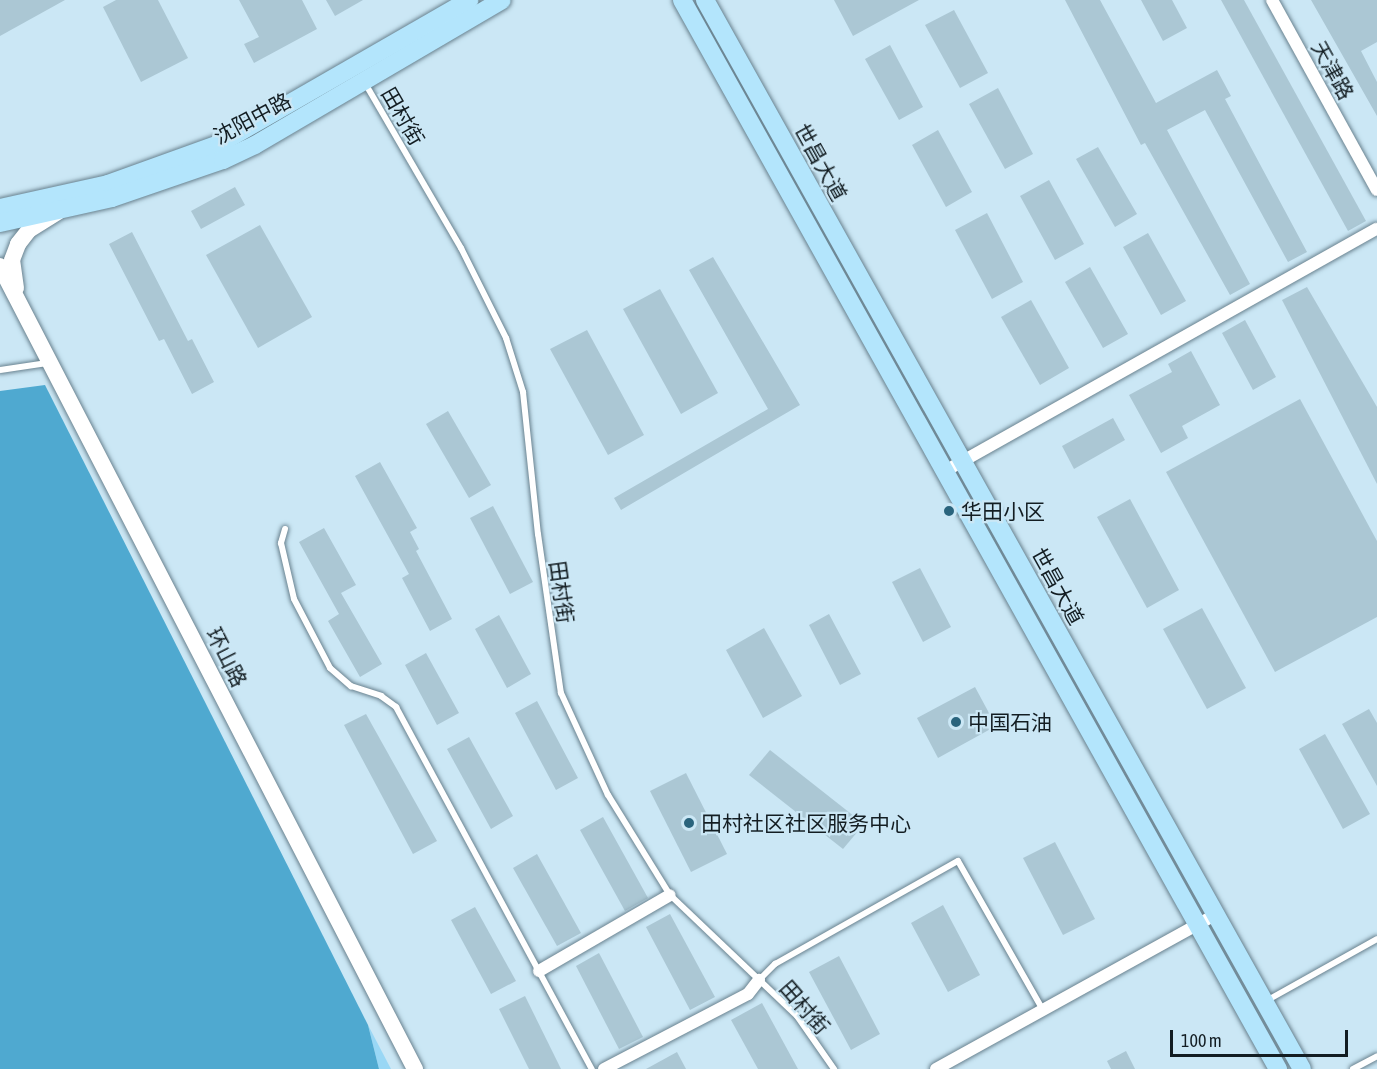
<!DOCTYPE html>
<html>
<head>
<meta charset="utf-8">
<style>
  body { margin:0 }
  #map { position:relative; width:1377px; height:1069px; overflow:hidden; background:#cbe7f5; font-family:"Asap Condensed","Noto Sans SC",sans-serif }
  div>[style] { position:absolute }
  .green>* { inset:0; background:#99d7f5 }
  .forest>* { inset:0; background:#4fa9d0 }
  .building>* { inset:0; background:#abc7d4 }
  .roads { filter:drop-shadow(0 0 2px #69828f) drop-shadow(0 0 2px #69828f) }
  .lane>* { height:6px; margin:-3px; padding:0 3px; transform-origin:3px; border-radius:3px; background:#fff }
  .street>* { height:12px; margin:-6px; padding:0 6px; transform-origin:6px; border-radius:6px; background:#fff }
  .secondary>* { height:16px; margin:-8px; padding:0 8px; transform-origin:8px; border-radius:8px; background:#fff }
  .primary>* { height:18px; margin:-9px; padding:0 9px; transform-origin:9px; border-radius:9px; background:#b3e5fc }
  .dots>* { width:16px; height:16px; translate:-50% -50%; box-sizing:border-box; border:3px solid #cbe7f5; border-radius:50% }
  span { translate:-50% -50%; white-space:nowrap; text-align:center; line-height:1.15; -webkit-text-stroke:4.5px #cbe7f5; paint-order:stroke }
  .street-label { font-size:21px; color:#131d22 }
  .poi-label { font-size:21px; color:#131d22 }
  .left { translate:0 -50%; text-align:left }
  .scale { position:absolute; left:1170px; top:1030px; width:178px; height:27px; box-sizing:border-box; border:3px solid #131d22; border-top:0; padding-left:8px; font-size:18px; line-height:21px; white-space:nowrap; color:#131d22; -webkit-text-stroke:4px #cbe7f5; paint-order:stroke }
</style>
</head>
<body>
<div id="map">
  <div class="green">
    <div style="clip-path:polygon(368px 1025px,391px 1069px,379px 1069px)"></div>
  </div>
  <div class="forest">
    <div style="clip-path:polygon(45px 385px,368px 1025px,379px 1069px,0 1069px,0 391px)"></div>
  </div>
  <div class="building">
    <div style="clip-path:polygon(0 0,65px 0,0 36px)"></div>
    <div style="clip-path:polygon(116px 0,158px 0,188px 58px,141px 82px,103px 7px)"></div>
    <div style="clip-path:polygon(239px 0,302px 0,317px 29px,254px 63px,244px 44px,259px 37px)"></div>
    <div style="clip-path:polygon(326px 0,363px 0,335px 16px)"></div>
    <div style="clip-path:polygon(834px 0,919px 0,853px 36px)"></div>
    <div style="clip-path:polygon(1065px 0,1100px 0,1156px 103px,1217px 70px,1231px 96px,1225px 99px,1307px 252px,1288px 262px,1205px 110px,1167px 130px,1250px 284px,1230px 295px,1145px 143px,1141px 145px)"></div>
    <div style="clip-path:polygon(1141px 0,1172px 0,1187px 28px,1163px 41px)"></div>
    <div style="clip-path:polygon(1221px 0,1244px 0,1366px 221px,1348px 231px)"></div>
    <div style="clip-path:polygon(1311px 0,1377px 0,1377px 42px,1361px 51px,1377px 82px,1377px 116px)"></div>
    <div style="clip-path:polygon(954px 10px,988px 73px,960px 88px,925px 25px)"></div>
    <div style="clip-path:polygon(890px 45px,923px 107px,899px 120px,865px 59px)"></div>
    <div style="clip-path:polygon(998px 88px,1033px 154px,1005px 169px,969px 104px)"></div>
    <div style="clip-path:polygon(938px 130px,972px 192px,946px 207px,912px 145px)"></div>
    <div style="clip-path:polygon(1098px 147px,1137px 214px,1115px 227px,1076px 159px)"></div>
    <div style="clip-path:polygon(1049px 180px,1084px 244px,1055px 260px,1020px 196px)"></div>
    <div style="clip-path:polygon(235px 187px,245px 205px,201px 229px,191px 211px)"></div>
    <div style="clip-path:polygon(987px 213px,1023px 282px,992px 299px,955px 230px)"></div>
    <div style="clip-path:polygon(260px 225px,312px 317px,258px 348px,206px 255px)"></div>
    <div style="clip-path:polygon(132px 232px,188px 341px,192px 339px,214px 382px,192px 394px,164px 339px,159px 341px,109px 244px)"></div>
    <div style="clip-path:polygon(1148px 233px,1186px 301px,1161px 315px,1123px 247px)"></div>
    <div style="clip-path:polygon(713px 257px,800px 405px,621px 510px,614px 498px,768px 409px,689px 270px)"></div>
    <div style="clip-path:polygon(1090px 267px,1128px 334px,1103px 348px,1065px 282px)"></div>
    <div style="clip-path:polygon(1307px 287px,1377px 407px,1377px 484px,1282px 300px)"></div>
    <div style="clip-path:polygon(660px 289px,718px 393px,681px 414px,623px 309px)"></div>
    <div style="clip-path:polygon(1031px 300px,1069px 368px,1040px 385px,1001px 317px)"></div>
    <div style="clip-path:polygon(1245px 320px,1276px 377px,1253px 390px,1222px 333px)"></div>
    <div style="clip-path:polygon(587px 330px,644px 435px,608px 455px,550px 349px)"></div>
    <div style="clip-path:polygon(1191px 351px,1220px 405px,1182px 426px,1188px 438px,1161px 453px,1129px 395px,1172px 372px,1168px 364px)"></div>
    <div style="clip-path:polygon(1300px 399px,1377px 541px,1377px 617px,1275px 672px,1166px 472px)"></div>
    <div style="clip-path:polygon(448px 411px,491px 485px,469px 498px,426px 424px)"></div>
    <div style="clip-path:polygon(1113px 418px,1125px 440px,1074px 469px,1062px 446px)"></div>
    <div style="clip-path:polygon(380px 462px,417px 528px,410px 532px,419px 549px,416px 551px,452px 619px,430px 631px,402px 578px,409px 574px,355px 476px)"></div>
    <div style="clip-path:polygon(1130px 499px,1179px 590px,1147px 608px,1097px 517px)"></div>
    <div style="clip-path:polygon(493px 506px,533px 582px,510px 594px,470px 518px)"></div>
    <div style="clip-path:polygon(324px 528px,356px 585px,341px 593px,382px 664px,360px 677px,328px 621px,339px 614px,299px 542px)"></div>
    <div style="clip-path:polygon(920px 568px,951px 627px,923px 642px,892px 582px)"></div>
    <div style="clip-path:polygon(1202px 608px,1246px 688px,1207px 709px,1163px 629px)"></div>
    <div style="clip-path:polygon(829px 614px,861px 674px,840px 685px,809px 625px)"></div>
    <div style="clip-path:polygon(499px 615px,531px 674px,507px 688px,475px 629px)"></div>
    <div style="clip-path:polygon(764px 628px,802px 696px,763px 718px,726px 650px)"></div>
    <div style="clip-path:polygon(426px 653px,459px 713px,437px 725px,405px 665px)"></div>
    <div style="clip-path:polygon(975px 687px,996px 726px,938px 758px,917px 718px)"></div>
    <div style="clip-path:polygon(537px 701px,578px 778px,556px 790px,515px 713px)"></div>
    <div style="clip-path:polygon(1369px 709px,1377px 723px,1377px 786px,1342px 724px)"></div>
    <div style="clip-path:polygon(366px 714px,437px 841px,413px 854px,344px 725px)"></div>
    <div style="clip-path:polygon(1325px 734px,1370px 814px,1343px 829px,1299px 749px)"></div>
    <div style="clip-path:polygon(469px 737px,513px 816px,491px 829px,447px 749px)"></div>
    <div style="clip-path:polygon(770px 750px,864px 824px,843px 849px,749px 775px)"></div>
    <div style="clip-path:polygon(686px 773px,727px 854px,691px 872px,650px 791px)"></div>
    <div style="clip-path:polygon(603px 817px,648px 898px,625px 911px,580px 830px)"></div>
    <div style="clip-path:polygon(1055px 842px,1095px 919px,1063px 935px,1023px 858px)"></div>
    <div style="clip-path:polygon(537px 854px,581px 933px,557px 946px,513px 868px)"></div>
    <div style="clip-path:polygon(943px 905px,980px 975px,948px 992px,911px 923px)"></div>
    <div style="clip-path:polygon(475px 907px,516px 981px,491px 994px,451px 920px)"></div>
    <div style="clip-path:polygon(670px 914px,715px 997px,690px 1010px,646px 927px)"></div>
    <div style="clip-path:polygon(599px 953px,643px 1037px,619px 1049px,576px 966px)"></div>
    <div style="clip-path:polygon(839px 956px,880px 1034px,851px 1050px,809px 972px)"></div>
    <div style="clip-path:polygon(525px 996px,561px 1069px,529px 1069px,499px 1009px)"></div>
    <div style="clip-path:polygon(762px 1003px,798px 1069px,758px 1069px,731px 1020px)"></div>
    <div style="clip-path:polygon(1126px 1051px,1135px 1069px,1111px 1069px,1107px 1061px)"></div>
    <div style="clip-path:polygon(677px 1052px,686px 1069px,646px 1069px)"></div>
  </div>
  <div class="roads">
    <div class="lane">
      <div style="left:365px;top:83px;width:191px;rotate:59.8deg"></div>
      <div style="left:461px;top:248px;width:101px;rotate:63.4deg"></div>
      <div style="left:506px;top:338px;width:57px;rotate:72.5deg"></div>
      <div style="left:523px;top:392px;width:143px;rotate:84deg"></div>
      <div style="left:538px;top:534px;width:161px;rotate:81.8deg"></div>
      <div style="left:561px;top:693px;width:112px;rotate:65.3deg"></div>
      <div style="left:608px;top:795px;width:118px;rotate:58.2deg"></div>
      <div style="left:670px;top:895px;width:175px;rotate:43.6deg"></div>
      <div style="left:797px;top:1016px;width:65px;rotate:55.1deg"></div>
      <div style="left:0;top:370px;width:48px;rotate:-8.5deg"></div>
      <div style="left:285px;top:529px;width:15px;rotate:106deg"></div>
      <div style="left:281px;top:543px;width:57px;rotate:76.9deg"></div>
      <div style="left:294px;top:599px;width:78px;rotate:62.4deg"></div>
      <div style="left:330px;top:668px;width:28px;rotate:41deg"></div>
      <div style="left:351px;top:686px;width:32px;rotate:18deg"></div>
      <div style="left:381px;top:696px;width:19px;rotate:36deg"></div>
      <div style="left:396px;top:707px;width:412px;rotate:61.6deg"></div>
      <div style="left:759px;top:980px;width:23px;rotate:-45deg"></div>
      <div style="left:775px;top:964px;width:210px;rotate:-29.4deg"></div>
      <div style="left:958px;top:861px;width:172px;rotate:60.3deg"></div>
      <div style="left:1266px;top:1001px;width:127px;rotate:-29.2deg"></div>
      <div style="left:1353px;top:1069px;width:27px;rotate:-28deg"></div>
    </div>
    <div class="street">
      <div style="left:1272px;top:0;width:217px;rotate:61.1deg"></div>
      <div style="left:945px;top:471px;width:495px;rotate:-29.3deg"></div>
      <div style="left:539px;top:971px;width:151px;rotate:-30.1deg"></div>
      <div style="left:604px;top:1069px;width:162px;rotate:-27.5deg"></div>
      <div style="left:748px;top:994px;width:18px;rotate:-52deg"></div>
      <div style="left:936px;top:1069px;width:321px;rotate:-28.9deg"></div>
    </div>
    <div class="secondary">
      <div style="left:0;top:266px;width:904px;rotate:62.67deg"></div>
      <div style="left:16px;top:288px;width:28px;rotate:-98deg"></div>
      <div style="left:12px;top:260px;width:17px;rotate:-69deg"></div>
      <div style="left:18px;top:244px;width:18px;rotate:-52deg"></div>
      <div style="left:29px;top:230px;width:34px;rotate:-32deg"></div>
    </div>
    <div class="primary">
      <div style="left:682px;top:0;width:1224px;rotate:60.86deg"></div>
      <div style="left:705px;top:0;width:1224px;rotate:60.82deg"></div>
      <div style="left:0;top:208px;width:111px;rotate:-12.5deg"></div>
      <div style="left:108px;top:184px;width:118px;rotate:-19.8deg"></div>
      <div style="left:219px;top:144px;width:289px;rotate:-29.9deg"></div>
      <div style="left:0;top:223px;width:115px;rotate:-12.6deg"></div>
      <div style="left:112px;top:198px;width:117px;rotate:-18.9deg"></div>
      <div style="left:223px;top:160px;width:35px;rotate:-25deg"></div>
      <div style="left:255px;top:145px;width:286px;rotate:-30.4deg"></div>
    </div>
  </div>
  <div class="dots">
    <div style="left:949px;top:511px;background:#2a647d"></div>
    <div style="left:956px;top:722px;background:#2a647d"></div>
    <div style="left:689px;top:823px;background:#2a647d"></div>
  </div>
  <div class="street-label">
    <span style="left:1333px;top:70px;rotate:61deg">天津路</span>
    <span style="left:403px;top:116px;rotate:60deg">田村街</span>
    <span style="left:252px;top:118px;rotate:-28deg">沈阳中路</span>
    <span style="left:821px;top:162px;rotate:61deg">世昌大道</span>
    <span style="left:1058px;top:586px;rotate:61deg">世昌大道</span>
    <span style="left:562px;top:592px;rotate:82deg">田村街</span>
    <span style="left:227px;top:657px;rotate:63deg">环山路</span>
    <span style="left:805px;top:1007px;rotate:49deg">田村街</span>
  </div>
  <div class="poi-label">
    <span class="left" style="left:961px;top:511px">华田小区</span>
    <span class="left" style="left:968px;top:722px">中国石油</span>
    <span class="left" style="left:701px;top:823px">田村社区社区服务中心</span>
  </div>
  <div class="scale">100 m</div>
</div>
</body>
</html>
